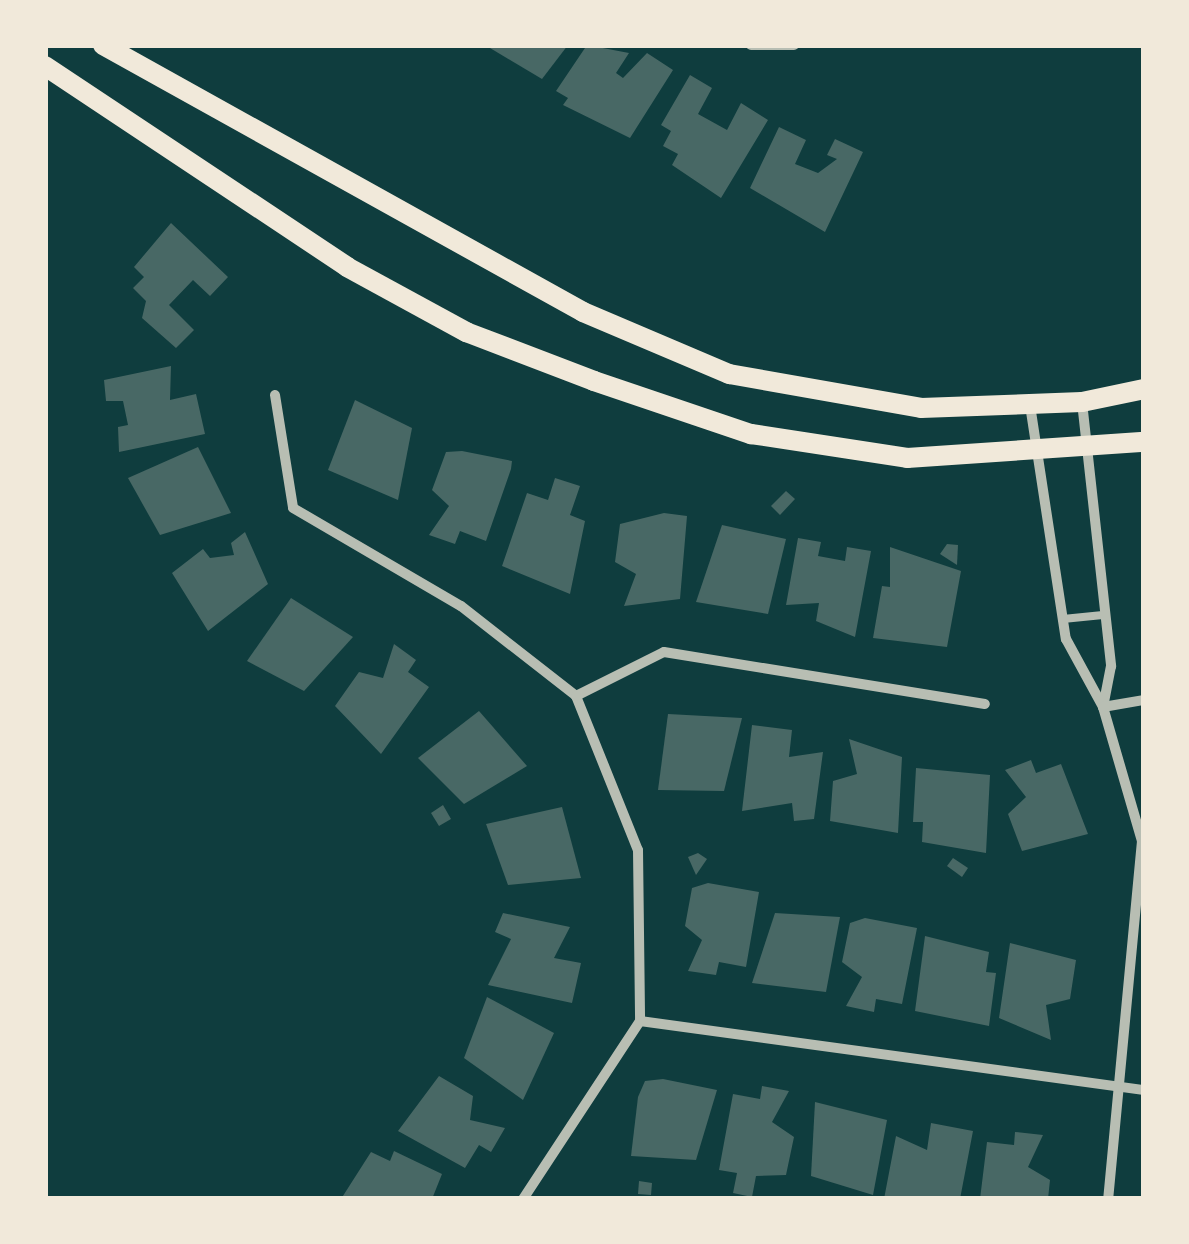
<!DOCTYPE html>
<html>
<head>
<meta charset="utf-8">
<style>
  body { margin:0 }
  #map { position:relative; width:1189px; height:1244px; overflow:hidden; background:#0f3d3e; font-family:"Varela Round",sans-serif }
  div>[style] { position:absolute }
  .building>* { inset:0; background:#486865 }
  .service>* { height:8px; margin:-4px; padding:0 4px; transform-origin:4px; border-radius:4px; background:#b8beb3 }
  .minor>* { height:10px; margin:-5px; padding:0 5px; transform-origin:5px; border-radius:5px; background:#b8beb3 }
  .secondary>* { height:20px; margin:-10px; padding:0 10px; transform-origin:10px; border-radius:10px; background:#f1e9da }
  span { translate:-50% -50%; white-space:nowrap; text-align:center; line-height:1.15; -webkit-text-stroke:8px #f1e9da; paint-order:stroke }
  .frame { position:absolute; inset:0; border:48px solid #f1e9da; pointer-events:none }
</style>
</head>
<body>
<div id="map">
  <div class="building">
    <div style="clip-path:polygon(485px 45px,568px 45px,542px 79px)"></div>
    <div style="clip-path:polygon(587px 45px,629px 53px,616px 73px,623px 78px,647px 53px,673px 70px,630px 138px,563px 105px,568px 98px,556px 91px)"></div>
    <div style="clip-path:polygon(690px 75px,712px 88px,698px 114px,727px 130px,741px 103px,768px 120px,721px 198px,672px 165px,678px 154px,663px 146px,671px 131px,661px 125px)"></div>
    <div style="clip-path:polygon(779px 127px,806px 140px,795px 164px,818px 173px,837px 159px,827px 155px,835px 139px,863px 152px,825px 232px,750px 188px)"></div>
    <div style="clip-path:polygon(171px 223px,228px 277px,210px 296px,193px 280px,169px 305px,194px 330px,176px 348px,142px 318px,146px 301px,133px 288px,144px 277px,134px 267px)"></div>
    <div style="clip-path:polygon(171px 366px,170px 400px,196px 394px,205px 434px,119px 452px,118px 427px,128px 425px,123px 401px,106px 401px,104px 380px)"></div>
    <div style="clip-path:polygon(355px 400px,412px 428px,398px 500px,328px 470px)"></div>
    <div style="clip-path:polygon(198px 447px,231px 513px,160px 535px,128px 478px)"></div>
    <div style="clip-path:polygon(462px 451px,512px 461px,511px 469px,486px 541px,460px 531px,455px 544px,429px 535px,449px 506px,432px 490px,446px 452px)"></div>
    <div style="clip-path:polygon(555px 478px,580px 486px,570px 515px,585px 521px,570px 594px,502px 566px,527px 493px,548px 500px)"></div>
    <div style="clip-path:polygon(786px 491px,795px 499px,780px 515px,771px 506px)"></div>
    <div style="clip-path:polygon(664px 513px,687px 516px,680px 599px,624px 606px,636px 574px,615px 562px,620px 524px)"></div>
    <div style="clip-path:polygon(722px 525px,786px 539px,768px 614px,696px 602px)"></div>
    <div style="clip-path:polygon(245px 532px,268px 584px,208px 631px,172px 573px,203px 549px,210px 558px,234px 555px,231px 543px)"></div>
    <div style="clip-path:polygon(798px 538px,821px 542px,818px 556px,845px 561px,847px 547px,871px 551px,855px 637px,816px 621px,819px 603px,786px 605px)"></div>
    <div style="clip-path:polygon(947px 544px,958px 545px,957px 565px,940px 554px)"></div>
    <div style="clip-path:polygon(890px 547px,961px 571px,947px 647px,873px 638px,882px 586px,890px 587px)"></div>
    <div style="clip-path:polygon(291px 598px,353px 637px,304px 691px,247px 661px)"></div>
    <div style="clip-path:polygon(394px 644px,416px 660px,408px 672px,429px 687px,381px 754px,335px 706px,359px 672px,383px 678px)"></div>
    <div style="clip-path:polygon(479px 711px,527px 766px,464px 804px,418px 758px)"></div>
    <div style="clip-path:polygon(668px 714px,742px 718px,724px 791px,658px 790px)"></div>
    <div style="clip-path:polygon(752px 725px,792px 730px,789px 757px,823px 752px,814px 819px,794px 821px,792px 803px,742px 811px)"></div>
    <div style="clip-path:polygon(849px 739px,902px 757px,898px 833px,830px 821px,833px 781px,857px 774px)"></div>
    <div style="clip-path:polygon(1031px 760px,1036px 773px,1061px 764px,1088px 834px,1022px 851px,1008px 814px,1026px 797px,1005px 770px)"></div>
    <div style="clip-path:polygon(916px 768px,990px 775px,986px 853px,922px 842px,923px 822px,913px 822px)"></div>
    <div style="clip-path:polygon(443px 805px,451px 819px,439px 826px,431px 813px)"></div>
    <div style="clip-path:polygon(562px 807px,581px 878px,508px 885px,486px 824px)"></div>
    <div style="clip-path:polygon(698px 853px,707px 859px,696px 875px,688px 857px)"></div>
    <div style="clip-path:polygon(953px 858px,968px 868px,962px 877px,947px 866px)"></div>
    <div style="clip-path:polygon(708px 883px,759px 892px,746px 967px,719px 962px,716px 975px,688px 971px,702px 940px,685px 926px,692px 888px)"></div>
    <div style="clip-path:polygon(503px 913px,570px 927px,554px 958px,581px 963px,572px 1003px,488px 985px,511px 939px,495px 932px)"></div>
    <div style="clip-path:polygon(775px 913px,840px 917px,826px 992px,752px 983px)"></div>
    <div style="clip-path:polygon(865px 918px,917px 928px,902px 1004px,876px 999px,874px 1012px,846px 1006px,862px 977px,842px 962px,850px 923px)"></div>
    <div style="clip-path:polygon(925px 936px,989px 952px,986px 972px,996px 973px,989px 1026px,915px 1011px)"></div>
    <div style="clip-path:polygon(1010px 943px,1076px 960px,1070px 999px,1046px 1005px,1051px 1040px,999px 1018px)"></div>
    <div style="clip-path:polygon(487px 997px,554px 1033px,523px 1100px,464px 1058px)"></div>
    <div style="clip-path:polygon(439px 1076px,473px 1096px,470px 1120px,505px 1128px,491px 1152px,479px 1145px,465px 1168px,398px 1131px)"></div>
    <div style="clip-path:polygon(663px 1079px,717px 1090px,696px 1160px,631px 1156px,638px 1097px,645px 1081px)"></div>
    <div style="clip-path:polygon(762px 1086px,789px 1091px,772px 1122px,794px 1137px,786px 1175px,756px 1176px,752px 1197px,733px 1193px,737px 1173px,719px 1170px,733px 1094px,760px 1099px)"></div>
    <div style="clip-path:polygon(815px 1102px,887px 1120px,873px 1195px,811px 1176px)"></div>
    <div style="clip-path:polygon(931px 1123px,973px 1131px,960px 1199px,884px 1199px,896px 1136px,927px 1150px)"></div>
    <div style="clip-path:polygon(1015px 1132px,1043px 1135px,1028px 1167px,1050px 1180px,1048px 1199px,980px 1199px,987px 1142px,1014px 1145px)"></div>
    <div style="clip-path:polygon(394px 1151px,442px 1174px,432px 1199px,341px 1199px,371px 1152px,390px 1161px)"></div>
    <div style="clip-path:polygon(639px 1181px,652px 1183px,651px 1195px,638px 1194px)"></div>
  </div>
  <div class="service">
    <div style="left:1063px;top:619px;width:40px;rotate:-5.7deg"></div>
  </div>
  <div class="minor">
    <div style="left:751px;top:45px;width:43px"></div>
    <div style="left:275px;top:395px;width:114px;rotate:80.9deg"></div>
    <div style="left:293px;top:508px;width:194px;rotate:30.3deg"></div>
    <div style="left:461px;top:606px;width:146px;rotate:38deg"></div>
    <div style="left:576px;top:696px;width:166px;rotate:68.1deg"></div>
    <div style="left:638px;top:850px;width:171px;rotate:89.3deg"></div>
    <div style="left:640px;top:1021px;width:213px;rotate:123.3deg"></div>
    <div style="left:1082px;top:402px;width:266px;rotate:83.7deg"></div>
    <div style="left:1111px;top:666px;width:42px;rotate:101deg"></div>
    <div style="left:1030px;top:405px;width:237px;rotate:81.3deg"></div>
    <div style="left:1066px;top:639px;width:77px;rotate:61.4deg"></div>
    <div style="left:1103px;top:707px;width:140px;rotate:73.8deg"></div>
    <div style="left:1142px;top:841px;width:360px;rotate:95.4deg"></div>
    <div style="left:576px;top:696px;width:98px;rotate:-26.6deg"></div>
    <div style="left:664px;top:652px;width:325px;rotate:9.2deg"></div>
    <div style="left:1103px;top:707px;width:42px;rotate:-9.7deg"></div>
    <div style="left:640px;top:1021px;width:509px;rotate:7.8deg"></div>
  </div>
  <div class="secondary">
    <div style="left:103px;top:45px;width:549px;rotate:29.08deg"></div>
    <div style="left:583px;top:312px;width:159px;rotate:23deg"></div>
    <div style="left:729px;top:374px;width:195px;rotate:10deg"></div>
    <div style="left:921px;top:408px;width:161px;rotate:-2.1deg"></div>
    <div style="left:1082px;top:402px;width:63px;rotate:-11.8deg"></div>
    <div style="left:45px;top:66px;width:363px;rotate:33.6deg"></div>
    <div style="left:347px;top:267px;width:136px;rotate:28.6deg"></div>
    <div style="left:466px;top:332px;width:137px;rotate:20.9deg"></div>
    <div style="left:594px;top:381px;width:166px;rotate:18.7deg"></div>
    <div style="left:751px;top:434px;width:158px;rotate:8.7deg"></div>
    <div style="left:907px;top:458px;width:238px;rotate:-3.9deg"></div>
  </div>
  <div class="frame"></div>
</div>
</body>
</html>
